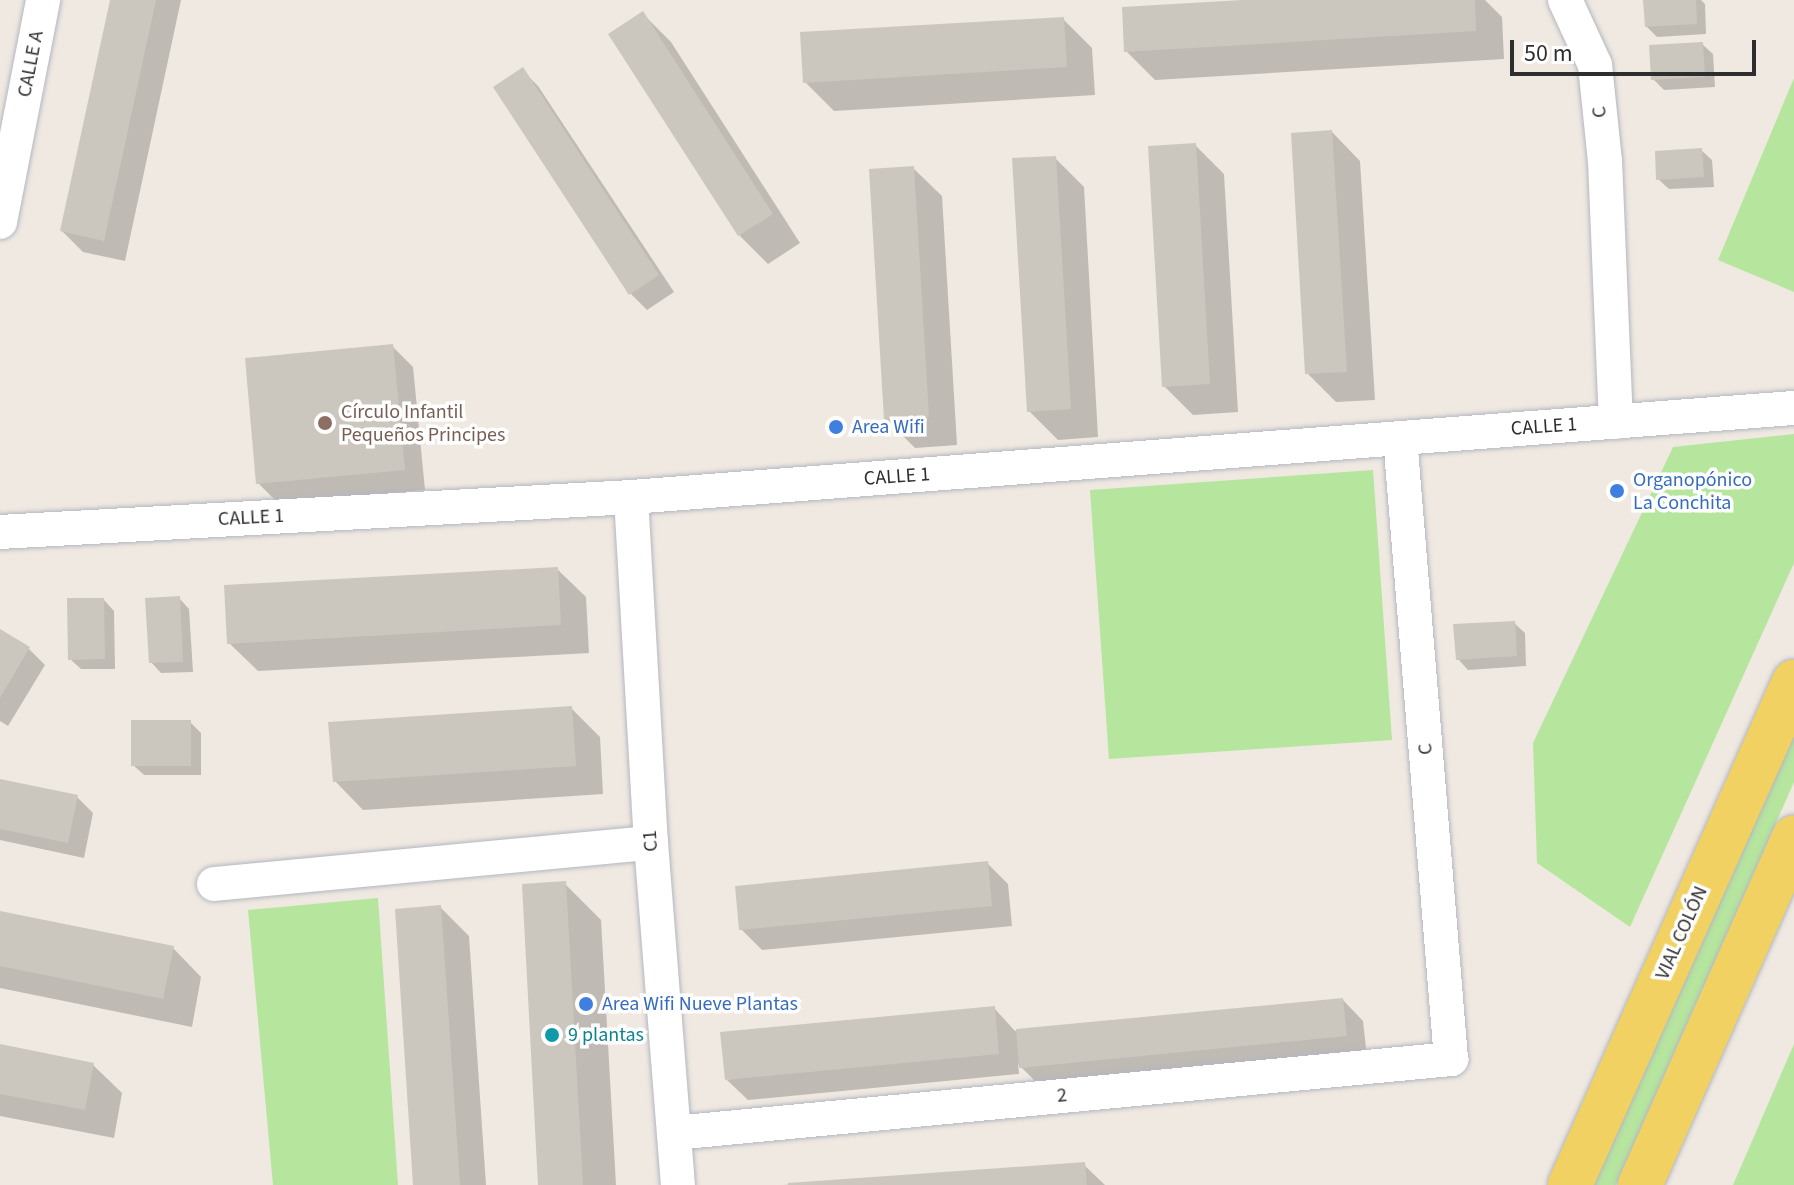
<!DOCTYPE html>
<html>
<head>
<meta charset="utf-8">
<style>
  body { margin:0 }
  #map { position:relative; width:1794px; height:1185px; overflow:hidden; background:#efe9e1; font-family:"Source Sans 3",sans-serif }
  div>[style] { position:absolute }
  .green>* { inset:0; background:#b6e59e }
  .shadow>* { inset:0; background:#0003 }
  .building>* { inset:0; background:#cbc7bf }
  .roads { filter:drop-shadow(0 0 2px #b4b7c1) drop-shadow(0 0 2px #b4b7c1) }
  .street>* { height:34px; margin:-17px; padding:0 17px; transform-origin:17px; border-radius:17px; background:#fff }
  .primary>* { height:44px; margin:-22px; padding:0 22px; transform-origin:22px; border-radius:22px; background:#f2d163 }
  .dots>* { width:22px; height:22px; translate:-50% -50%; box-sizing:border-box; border:4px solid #fff; border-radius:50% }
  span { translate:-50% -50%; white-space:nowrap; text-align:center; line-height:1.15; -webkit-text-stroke:7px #fff; paint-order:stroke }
  .street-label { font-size:20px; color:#2e2e2e }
  .education-label { font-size:20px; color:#785e54 }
  .left { translate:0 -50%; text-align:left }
  .shop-label { font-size:20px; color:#366cbe }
  .culture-label { font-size:20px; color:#0d838f }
  .scale { position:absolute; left:1510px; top:40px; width:246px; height:36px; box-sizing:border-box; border:4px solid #2e2e2e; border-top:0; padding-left:10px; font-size:24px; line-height:28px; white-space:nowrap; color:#2e2e2e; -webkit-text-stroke:6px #fff; paint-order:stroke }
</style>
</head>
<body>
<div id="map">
  <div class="green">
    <div style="clip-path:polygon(1794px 78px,1794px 292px,1718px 260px)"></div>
    <div style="clip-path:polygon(1794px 434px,1794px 563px,1630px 927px,1537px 863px,1533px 743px,1673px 447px)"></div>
    <div style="clip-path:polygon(1373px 470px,1392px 740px,1109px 759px,1090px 490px)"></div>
    <div style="clip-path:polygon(1794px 731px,1794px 782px,1671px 1060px,1616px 1185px,1593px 1185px)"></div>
    <div style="clip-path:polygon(378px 898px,398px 1185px,273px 1185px,248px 910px)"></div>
    <div style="clip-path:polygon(1794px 1044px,1794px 1185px,1733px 1185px)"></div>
  </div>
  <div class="shadow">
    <div style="clip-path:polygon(112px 0,181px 0,125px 261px,83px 252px,62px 231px)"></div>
    <div style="clip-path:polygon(1276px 0,1485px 0,1502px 17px,1504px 59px,1155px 80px,1126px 51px)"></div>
    <div style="clip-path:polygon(1645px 0,1701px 0,1705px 4px,1706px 34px,1657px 37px,1646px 26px)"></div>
    <div style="clip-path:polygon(643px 14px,671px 42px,800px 243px,768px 264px,739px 235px,610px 35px)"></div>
    <div style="clip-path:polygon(1063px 19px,1092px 48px,1095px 95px,834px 111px,805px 82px)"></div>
    <div style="clip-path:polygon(1702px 44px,1713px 54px,1715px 87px,1664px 90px,1653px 79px)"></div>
    <div style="clip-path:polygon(522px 70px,538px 86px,674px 292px,647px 310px,631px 294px,495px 88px)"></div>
    <div style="clip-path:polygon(1332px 132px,1360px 161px,1375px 400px,1336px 402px,1307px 373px)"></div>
    <div style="clip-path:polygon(1195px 145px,1224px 174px,1238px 412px,1193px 415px,1164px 386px)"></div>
    <div style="clip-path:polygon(1701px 150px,1712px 160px,1714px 187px,1669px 189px,1658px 179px)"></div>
    <div style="clip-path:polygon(1055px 158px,1084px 187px,1098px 437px,1058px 440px,1029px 411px)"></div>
    <div style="clip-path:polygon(913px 168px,942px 196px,957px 445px,915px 448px,886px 419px)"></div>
    <div style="clip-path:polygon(392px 346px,413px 367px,425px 490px,279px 504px,258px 483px)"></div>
    <div style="clip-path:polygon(557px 569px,586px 597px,589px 653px,258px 671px,229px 643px)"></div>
    <div style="clip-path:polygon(179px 598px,189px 609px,193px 672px,161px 673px,151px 662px)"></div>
    <div style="clip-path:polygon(104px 600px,114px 611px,115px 669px,81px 669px,70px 659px)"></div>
    <div style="clip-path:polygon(1514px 623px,1525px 633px,1526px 666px,1468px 670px,1458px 659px)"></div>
    <div style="clip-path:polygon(0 631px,29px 649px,45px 665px,8px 726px,0 721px)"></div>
    <div style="clip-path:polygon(571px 708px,600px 737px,603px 794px,363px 810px,335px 781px)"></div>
    <div style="clip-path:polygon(190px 722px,201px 733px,201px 775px,144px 775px,133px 765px)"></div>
    <div style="clip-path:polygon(0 781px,77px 797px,93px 813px,84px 858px,0 840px)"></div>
    <div style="clip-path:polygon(987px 863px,1008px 884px,1012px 926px,762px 950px,741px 929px)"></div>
    <div style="clip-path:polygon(565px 884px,601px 920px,616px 1185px,540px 1185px)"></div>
    <div style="clip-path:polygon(440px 907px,469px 936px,486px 1185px,415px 1185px)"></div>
    <div style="clip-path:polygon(0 913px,173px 948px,201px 977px,192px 1027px,0 988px)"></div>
    <div style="clip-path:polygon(1343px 1000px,1363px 1021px,1367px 1057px,1042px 1088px,1018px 1064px,1019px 1074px,748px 1100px,727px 1080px,994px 1008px,1015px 1031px)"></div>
    <div style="clip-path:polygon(0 1046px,93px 1065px,122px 1093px,114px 1138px,0 1116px)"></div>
    <div style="clip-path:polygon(1084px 1165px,1105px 1185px,783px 1185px)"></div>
  </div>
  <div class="building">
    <div style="clip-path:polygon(110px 0,156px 0,104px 241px,60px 231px)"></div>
    <div style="clip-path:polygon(1242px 0,1475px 0,1476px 31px,1124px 52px,1122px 7px)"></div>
    <div style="clip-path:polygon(1643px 0,1696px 0,1697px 24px,1645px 27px)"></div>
    <div style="clip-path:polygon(643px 11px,773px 214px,738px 236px,608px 34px)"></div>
    <div style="clip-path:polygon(1064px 17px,1067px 67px,803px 83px,800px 32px)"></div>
    <div style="clip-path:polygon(1703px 42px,1705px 77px,1651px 80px,1649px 45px)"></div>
    <div style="clip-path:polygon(523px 67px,659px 275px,629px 295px,493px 87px)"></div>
    <div style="clip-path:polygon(1332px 130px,1347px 372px,1305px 374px,1291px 133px)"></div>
    <div style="clip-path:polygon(1196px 143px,1210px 384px,1162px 387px,1148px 146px)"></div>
    <div style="clip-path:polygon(1702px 148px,1704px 177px,1656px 180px,1655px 151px)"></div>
    <div style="clip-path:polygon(1056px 156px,1071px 409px,1027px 412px,1012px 158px)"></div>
    <div style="clip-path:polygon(914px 166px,929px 417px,884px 420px,869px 169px)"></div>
    <div style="clip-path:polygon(393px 344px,405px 470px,256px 484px,245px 358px)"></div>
    <div style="clip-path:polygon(558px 567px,561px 625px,227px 644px,224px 585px)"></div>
    <div style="clip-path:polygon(180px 596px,183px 662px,149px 663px,145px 598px)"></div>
    <div style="clip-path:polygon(67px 598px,104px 598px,105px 659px,68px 660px)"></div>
    <div style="clip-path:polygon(1515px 621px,1517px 656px,1456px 660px,1453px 624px)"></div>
    <div style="clip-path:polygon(0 629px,30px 647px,0 698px)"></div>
    <div style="clip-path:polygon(572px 706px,576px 766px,333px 782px,328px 722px)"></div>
    <div style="clip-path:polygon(131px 720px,191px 720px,191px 766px,131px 766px)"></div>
    <div style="clip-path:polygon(0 779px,78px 795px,68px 843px,0 829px)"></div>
    <div style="clip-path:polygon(988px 861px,992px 906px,739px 930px,735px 886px)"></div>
    <div style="clip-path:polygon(566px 881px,583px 1185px,538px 1185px,522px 884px)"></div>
    <div style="clip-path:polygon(441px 905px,460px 1185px,413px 1185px,395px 909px)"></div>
    <div style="clip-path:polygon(0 911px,174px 946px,163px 999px,0 966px)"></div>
    <div style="clip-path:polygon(1343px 998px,1347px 1036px,1019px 1068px,1016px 1029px)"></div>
    <div style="clip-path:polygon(995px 1006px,999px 1054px,725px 1080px,720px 1032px)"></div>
    <div style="clip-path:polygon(0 1044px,94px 1063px,85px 1110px,0 1094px)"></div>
    <div style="clip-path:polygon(1085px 1162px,1087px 1185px,788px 1185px,788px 1183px)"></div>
  </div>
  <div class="roads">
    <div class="street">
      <div style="left:1565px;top:0;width:72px;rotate:65.2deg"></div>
      <div style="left:1595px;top:65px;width:97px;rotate:84.1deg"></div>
      <div style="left:1605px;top:161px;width:261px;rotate:87.6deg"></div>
      <div style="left:0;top:222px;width:226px;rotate:-79deg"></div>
      <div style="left:631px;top:497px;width:347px;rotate:86.7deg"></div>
      <div style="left:651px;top:843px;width:343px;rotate:85.5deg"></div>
      <div style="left:0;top:532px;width:632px;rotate:-3.17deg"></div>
      <div style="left:631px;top:497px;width:1166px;rotate:-4.38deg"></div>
      <div style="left:214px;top:884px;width:439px;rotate:-5.4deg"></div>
      <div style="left:674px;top:1133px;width:781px;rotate:-5.44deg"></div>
      <div style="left:1451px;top:1059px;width:623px;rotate:-94.69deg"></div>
    </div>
    <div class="primary">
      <div style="left:1570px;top:1185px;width:551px;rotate:-66deg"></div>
      <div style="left:1640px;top:1185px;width:380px;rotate:-66.1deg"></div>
    </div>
  </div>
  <div class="dots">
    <div style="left:325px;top:423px;background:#8d6e63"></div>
    <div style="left:836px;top:427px;background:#3f7fe0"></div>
    <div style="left:1617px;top:491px;background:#3f7fe0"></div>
    <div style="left:586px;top:1004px;background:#3f7fe0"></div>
    <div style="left:552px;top:1035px;background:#0f9aa8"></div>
  </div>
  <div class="street-label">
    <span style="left:31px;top:64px;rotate:-79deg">CALLE A</span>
    <span style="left:1600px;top:112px;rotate:-96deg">C</span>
    <span style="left:1544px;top:427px;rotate:-4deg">CALLE 1</span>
    <span style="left:897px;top:477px;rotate:-4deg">CALLE 1</span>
    <span style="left:251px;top:518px;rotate:-3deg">CALLE 1</span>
    <span style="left:1426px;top:749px;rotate:-95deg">C</span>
    <span style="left:651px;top:841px;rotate:-94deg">C1</span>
    <span style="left:1682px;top:933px;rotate:-66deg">VIAL COLÓN</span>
    <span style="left:1062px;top:1096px;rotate:-5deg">2</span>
  </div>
  <div class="education-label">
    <span class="left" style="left:341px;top:424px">Círculo Infantil<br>Pequeños Principes</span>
  </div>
  <div class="shop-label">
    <span class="left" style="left:852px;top:427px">Area Wifi</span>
    <span class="left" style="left:1633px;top:492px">Organopónico<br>La Conchita</span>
    <span class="left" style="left:602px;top:1004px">Area Wifi Nueve Plantas</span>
  </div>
  <div class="culture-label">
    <span class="left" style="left:568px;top:1035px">9 plantas</span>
  </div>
  <div class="scale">50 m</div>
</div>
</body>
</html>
